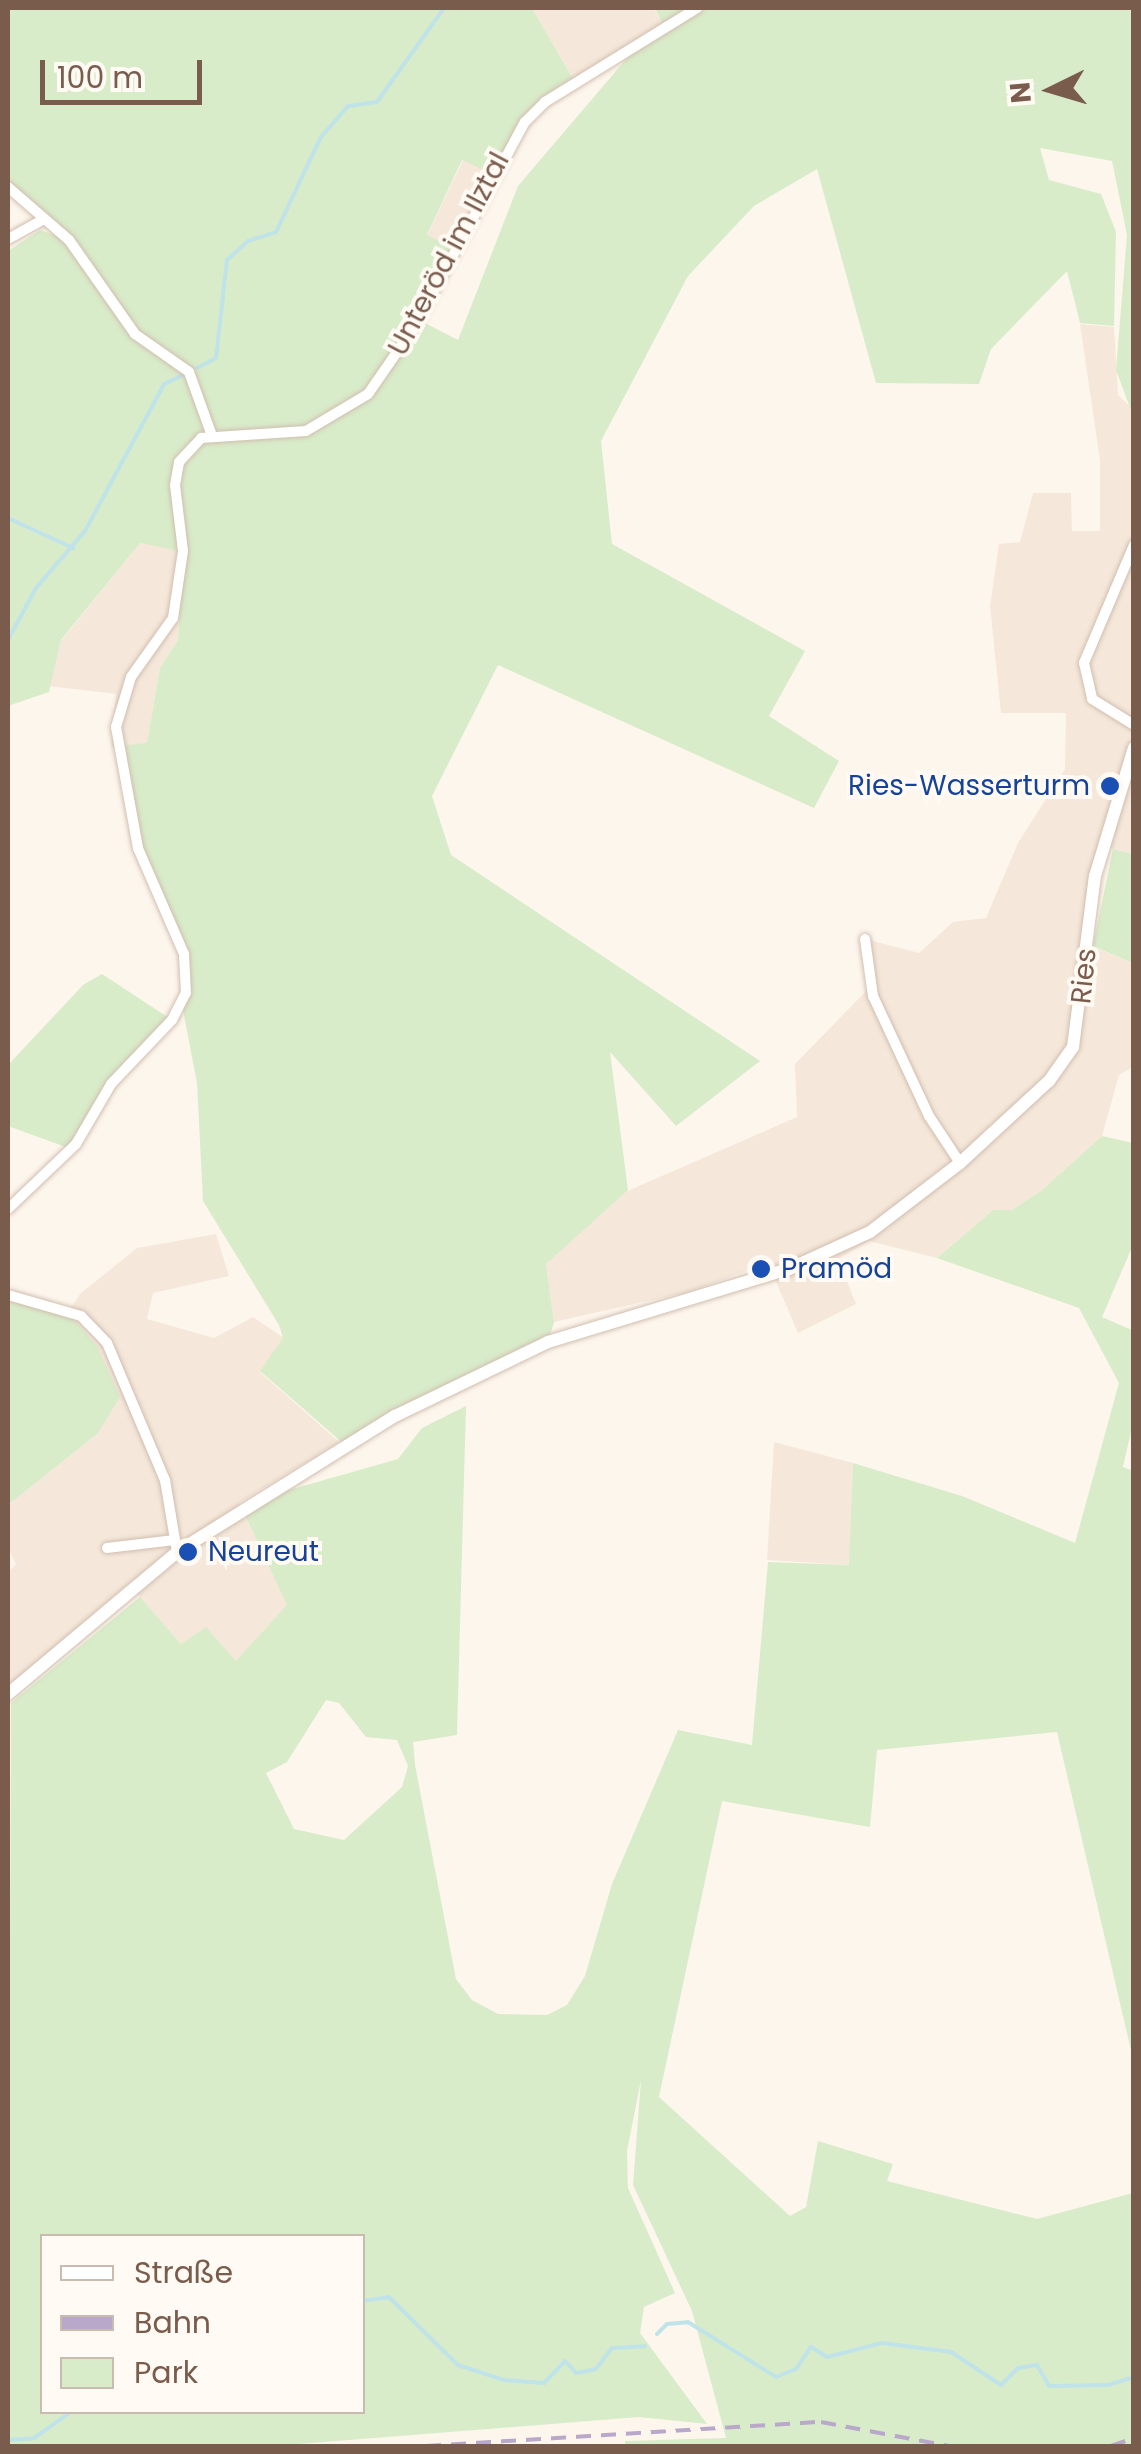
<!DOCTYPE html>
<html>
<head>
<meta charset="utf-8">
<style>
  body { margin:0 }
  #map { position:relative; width:1141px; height:2454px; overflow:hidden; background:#fdf6ec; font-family:Poppins,sans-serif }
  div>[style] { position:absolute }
  .residential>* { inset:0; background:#f5e8da }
  .green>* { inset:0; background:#d8ecc9 }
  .stream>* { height:4px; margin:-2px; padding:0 2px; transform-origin:2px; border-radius:2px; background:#bfe3e8 }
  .roads { filter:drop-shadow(0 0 2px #d1beb0) drop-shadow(0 0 2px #d1beb0) }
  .minor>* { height:10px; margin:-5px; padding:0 5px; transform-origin:5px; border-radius:5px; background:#fff }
  .tertiary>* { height:12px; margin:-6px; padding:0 6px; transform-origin:6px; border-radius:6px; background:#fff }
  .rail>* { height:4px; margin-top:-2px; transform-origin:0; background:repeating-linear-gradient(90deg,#b9a8c9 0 15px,transparent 0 25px) }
  .dots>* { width:28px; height:28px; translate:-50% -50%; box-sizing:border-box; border:5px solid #fffaf3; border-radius:50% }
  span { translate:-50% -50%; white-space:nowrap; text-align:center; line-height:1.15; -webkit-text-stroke:8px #fffaf3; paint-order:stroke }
  .street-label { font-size:28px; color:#7a5c4d }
  .transit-label { font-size:28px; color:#164399 }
  .right { translate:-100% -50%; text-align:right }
  .left { translate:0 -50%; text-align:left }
  .frame { position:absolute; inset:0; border:10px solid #7a5c4d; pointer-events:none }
  .legend { position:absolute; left:40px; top:2234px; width:325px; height:180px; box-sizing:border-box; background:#fffaf3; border:2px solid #cabbb1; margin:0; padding:12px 18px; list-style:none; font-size:30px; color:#7a5c4d }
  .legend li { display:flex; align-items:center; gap:20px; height:50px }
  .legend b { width:50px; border:2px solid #cabbb1 }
  .north { position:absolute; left:1001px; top:40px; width:100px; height:100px; -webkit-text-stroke:8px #fffaf3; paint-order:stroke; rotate:265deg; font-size:28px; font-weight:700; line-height:40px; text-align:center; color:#7a5c4d }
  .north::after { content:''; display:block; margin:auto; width:35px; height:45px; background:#7a5c4d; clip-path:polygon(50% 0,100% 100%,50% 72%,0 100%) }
  .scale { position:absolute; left:40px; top:60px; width:162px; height:45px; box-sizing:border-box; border:5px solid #7a5c4d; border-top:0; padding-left:12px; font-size:30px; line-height:35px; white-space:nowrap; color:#7a5c4d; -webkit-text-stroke:8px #fffaf3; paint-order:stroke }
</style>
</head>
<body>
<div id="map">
  <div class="residential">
    <div style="clip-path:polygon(532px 8px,654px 8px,663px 26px,573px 79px)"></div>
    <div style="clip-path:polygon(463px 160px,492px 174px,456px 249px,427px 236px)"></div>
    <div style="clip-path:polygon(1080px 324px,1114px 327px,1118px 395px,1134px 410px,1134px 854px,1106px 847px,1087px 944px,1133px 963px,1134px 1066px,1119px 1075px,1102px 1136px,1042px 1190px,1012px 1210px,993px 1210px,937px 1258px,869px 1241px,838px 1259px,856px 1304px,798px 1333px,768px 1263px,688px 1292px,554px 1322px,546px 1264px,616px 1196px,797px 1117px,795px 1064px,871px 986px,865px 939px,919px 953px,953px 922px,986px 918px,1018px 843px,1065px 769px,1066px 713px,1001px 713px,990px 606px,999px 544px,1020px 542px,1033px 493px,1071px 493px,1072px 531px,1100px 531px,1100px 460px)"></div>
    <div style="clip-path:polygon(140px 543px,183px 551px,178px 640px,160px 668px,147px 744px,111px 747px,116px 694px,48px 686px,61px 641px)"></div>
    <div style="clip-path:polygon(216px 1234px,229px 1276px,153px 1293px,147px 1319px,214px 1338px,253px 1317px,284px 1338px,260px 1372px,339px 1442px,239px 1503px,288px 1605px,236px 1662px,181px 1644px,128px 1584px,8px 1690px,8px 1572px,16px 1564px,8px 1548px,8px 1505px,97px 1434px,68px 1313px,80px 1294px,137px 1248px)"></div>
    <div style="clip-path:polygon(774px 1442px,853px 1463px,850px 1565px,767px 1560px)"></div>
  </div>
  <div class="green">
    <div style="clip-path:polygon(8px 8px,532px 8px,573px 79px,545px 102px,492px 174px,462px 160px,427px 235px,456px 249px,372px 396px,423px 322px,458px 340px,518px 186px,633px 51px,663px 26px,655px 8px,1133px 8px,1132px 413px,1116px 370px,1127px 235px,1112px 161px,1040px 148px,1049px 180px,1101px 194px,1116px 232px,1114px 326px,1080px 323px,1067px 271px,991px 349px,979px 384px,876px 383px,817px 169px,754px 206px,688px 276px,601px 441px,612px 544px,805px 651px,769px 716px,839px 761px,814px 808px,498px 665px,432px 796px,451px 855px,760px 1061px,676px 1126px,610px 1052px,628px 1190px,546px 1264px,554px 1322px,548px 1342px,345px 1445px,260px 1371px,283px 1338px,279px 1325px,203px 1201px,197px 1083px,182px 1005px,184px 954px,138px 848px,117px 746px,147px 743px,160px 668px,178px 640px,183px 552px,140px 543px,61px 640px,49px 692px,8px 706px,8px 251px,40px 230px,65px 239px,8px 187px)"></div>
    <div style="clip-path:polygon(1113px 849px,1133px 854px,1133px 963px,1093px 946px)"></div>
    <div style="clip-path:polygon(102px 974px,172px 1020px,136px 1055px,71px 1149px,8px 1126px,8px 1065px,83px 985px)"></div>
    <div style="clip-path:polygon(evenodd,1102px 1136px,1133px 1143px,1133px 1245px,1102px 1317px,1134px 1331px,1133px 1423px,1123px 1467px,1134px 1471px,1133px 2059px,1057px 1732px,877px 1750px,870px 1827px,722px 1801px,659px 2097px,790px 2216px,806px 2207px,818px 2141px,893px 2164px,887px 2181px,1037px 2219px,1133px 2193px,1133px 2446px,625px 2446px,625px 2441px,726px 2438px,692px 2311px,633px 2185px,641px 2080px,627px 2151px,628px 2188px,675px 2293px,644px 2307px,640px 2333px,707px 2424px,639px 2417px,273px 2446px,8px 2446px,11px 1703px,140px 1597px,181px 1644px,206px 1627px,236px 1661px,287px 1605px,245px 1515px,282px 1492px,398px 1459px,422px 1428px,466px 1406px,457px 1735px,413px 1742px,415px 1765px,456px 1979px,472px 2000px,498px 2014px,547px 2015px,567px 2005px,585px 1976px,612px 1884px,678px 1730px,752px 1745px,768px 1562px,849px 1565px,853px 1463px,962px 1496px,1075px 1543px,1119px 1383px,1079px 1308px,937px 1258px,993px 1210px,1012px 1210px,1042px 1190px,1102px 1136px,326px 1700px,339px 1703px,366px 1737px,397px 1740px,408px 1766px,402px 1787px,344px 1840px,294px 1829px,266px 1773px,287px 1762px,326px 1700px,1102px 1136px,42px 2236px,362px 2236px,362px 2412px,42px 2412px,42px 2236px)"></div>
    <div style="clip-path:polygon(8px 1295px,68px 1313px,97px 1346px,120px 1397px,97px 1434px,8px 1505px)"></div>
  </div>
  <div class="stream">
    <div style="left:197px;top:368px;width:21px;rotate:-28deg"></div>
    <div style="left:216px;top:358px;width:99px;rotate:-83.6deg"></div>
    <div style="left:227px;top:260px;width:28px;rotate:-42deg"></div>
    <div style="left:248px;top:241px;width:29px;rotate:-18deg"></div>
    <div style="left:276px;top:232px;width:105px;rotate:-64.7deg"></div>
    <div style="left:321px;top:137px;width:41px;rotate:-48.9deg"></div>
    <div style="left:348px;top:106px;width:29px;rotate:-8deg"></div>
    <div style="left:377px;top:102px;width:115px;rotate:-54.5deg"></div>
    <div style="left:8px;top:518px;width:72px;rotate:24.8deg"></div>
    <div style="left:8px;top:640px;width:59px;rotate:-61.7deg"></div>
    <div style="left:36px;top:588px;width:75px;rotate:-49.3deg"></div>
    <div style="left:85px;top:531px;width:167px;rotate:-61.7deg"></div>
    <div style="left:164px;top:384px;width:21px;rotate:-25deg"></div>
    <div style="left:362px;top:2301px;width:27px;rotate:-8deg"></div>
    <div style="left:389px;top:2297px;width:97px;rotate:44.6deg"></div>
    <div style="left:458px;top:2365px;width:48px;rotate:18.1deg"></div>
    <div style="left:504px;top:2380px;width:40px;rotate:4.3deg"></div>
    <div style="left:544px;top:2383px;width:30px;rotate:-46deg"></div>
    <div style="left:565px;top:2361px;width:16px;rotate:47deg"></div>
    <div style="left:576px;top:2373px;width:20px;rotate:-11deg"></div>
    <div style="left:596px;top:2369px;width:26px;rotate:-53deg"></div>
    <div style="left:612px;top:2348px;width:33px;rotate:-3deg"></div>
    <div style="left:657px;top:2334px;width:14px;rotate:-45deg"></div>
    <div style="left:667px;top:2324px;width:21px;rotate:-5deg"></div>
    <div style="left:688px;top:2322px;width:104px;rotate:32deg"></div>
    <div style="left:776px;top:2377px;width:22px;rotate:-22deg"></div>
    <div style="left:796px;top:2369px;width:27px;rotate:-56deg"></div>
    <div style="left:811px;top:2347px;width:19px;rotate:32deg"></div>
    <div style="left:827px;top:2357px;width:57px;rotate:-14.3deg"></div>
    <div style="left:882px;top:2343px;width:70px;rotate:7.4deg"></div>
    <div style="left:951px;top:2352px;width:60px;rotate:33.4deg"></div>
    <div style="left:1001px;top:2385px;width:24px;rotate:-45deg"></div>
    <div style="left:1018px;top:2368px;width:19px;rotate:-9deg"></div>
    <div style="left:1037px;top:2365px;width:24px;rotate:60deg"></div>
    <div style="left:1049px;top:2386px;width:59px;rotate:-1deg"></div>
    <div style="left:1108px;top:2385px;width:27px;rotate:-17deg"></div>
    <div style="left:8px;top:2440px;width:26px;rotate:-4deg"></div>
    <div style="left:34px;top:2438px;width:45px;rotate:-35.1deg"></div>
  </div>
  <div class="roads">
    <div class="minor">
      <div style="left:8px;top:187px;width:81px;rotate:41deg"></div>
      <div style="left:69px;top:240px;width:115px;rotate:54.9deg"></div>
      <div style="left:135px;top:334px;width:66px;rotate:35.1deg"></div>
      <div style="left:189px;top:372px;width:68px;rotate:70.2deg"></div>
      <div style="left:8px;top:239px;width:39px;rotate:-29deg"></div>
      <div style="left:1134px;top:545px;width:128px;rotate:113deg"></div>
      <div style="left:1084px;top:663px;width:37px;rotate:77deg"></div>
      <div style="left:1092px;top:699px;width:49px;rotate:31.8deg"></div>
      <div style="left:865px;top:939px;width:58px;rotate:82deg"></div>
      <div style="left:873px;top:996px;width:132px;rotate:65deg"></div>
      <div style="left:929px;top:1116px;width:56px;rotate:56.6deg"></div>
      <div style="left:8px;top:1209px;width:94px;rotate:-43.7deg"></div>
      <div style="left:76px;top:1144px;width:69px;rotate:-59.7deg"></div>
      <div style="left:111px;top:1084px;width:88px;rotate:-46.4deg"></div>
      <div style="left:172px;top:1020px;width:30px;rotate:-63deg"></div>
      <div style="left:186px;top:993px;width:39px;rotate:-93deg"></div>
      <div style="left:184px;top:954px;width:116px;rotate:-113.5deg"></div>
      <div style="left:138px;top:848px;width:123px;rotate:-100.3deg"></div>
      <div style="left:116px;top:727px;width:52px;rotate:-73.3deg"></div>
      <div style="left:131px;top:677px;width:72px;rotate:-54.6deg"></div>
      <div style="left:173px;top:618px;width:68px;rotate:-81.5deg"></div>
      <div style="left:183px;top:551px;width:66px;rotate:-96.9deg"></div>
      <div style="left:175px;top:485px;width:23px;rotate:-80deg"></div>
      <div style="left:179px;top:462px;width:33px;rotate:-47deg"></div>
      <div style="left:201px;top:438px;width:105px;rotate:-3.8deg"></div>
      <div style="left:306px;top:431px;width:72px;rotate:-30.8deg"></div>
      <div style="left:368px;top:394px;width:83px;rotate:-55.3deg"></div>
      <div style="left:415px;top:326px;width:232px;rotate:-61.7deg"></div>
      <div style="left:525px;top:122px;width:28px;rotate:-45deg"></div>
      <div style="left:545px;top:102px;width:179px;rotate:-31.7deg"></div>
      <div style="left:8px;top:1295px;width:76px;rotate:16deg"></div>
      <div style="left:81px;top:1316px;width:37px;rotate:46deg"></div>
      <div style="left:107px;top:1343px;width:149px;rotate:67.1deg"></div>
      <div style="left:165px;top:1480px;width:73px;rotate:80.5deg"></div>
      <div style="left:107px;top:1548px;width:68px;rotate:-6.7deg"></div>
    </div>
    <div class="tertiary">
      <div style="left:8px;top:1694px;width:221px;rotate:-40deg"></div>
      <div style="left:177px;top:1552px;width:257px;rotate:-32deg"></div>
      <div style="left:395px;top:1416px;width:170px;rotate:-25.8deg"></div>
      <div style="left:548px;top:1342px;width:252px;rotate:-16.9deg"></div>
      <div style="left:789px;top:1269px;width:89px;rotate:-24.6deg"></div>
      <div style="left:870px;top:1232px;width:113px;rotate:-37.5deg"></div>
      <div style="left:960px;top:1163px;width:121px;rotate:-42.7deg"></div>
      <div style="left:1049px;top:1081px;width:42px;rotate:-54.8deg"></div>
      <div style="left:1073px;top:1047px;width:172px;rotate:-82.7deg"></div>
      <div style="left:1095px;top:876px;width:134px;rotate:-73.1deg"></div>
    </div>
  </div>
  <div class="rail">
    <div style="left:426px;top:2446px;width:396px;rotate:-3.5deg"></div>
    <div style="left:821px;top:2422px;width:130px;rotate:10.6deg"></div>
    <div style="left:1111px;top:2446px;width:24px;rotate:-19deg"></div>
  </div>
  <div class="dots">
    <div style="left:1110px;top:786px;background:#1a4fb4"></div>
    <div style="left:761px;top:1269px;background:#1a4fb4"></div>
    <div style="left:188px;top:1552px;background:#1a4fb4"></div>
  </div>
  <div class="street-label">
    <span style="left:449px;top:254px;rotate:-62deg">Unteröd im Ilztal</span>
    <span style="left:1084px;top:976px;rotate:-84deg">Ries</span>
  </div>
  <div class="transit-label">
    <span class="right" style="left:1090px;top:786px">Ries-Wasserturm</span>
    <span class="left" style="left:781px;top:1269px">Pramöd</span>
    <span class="left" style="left:208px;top:1552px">Neureut</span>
  </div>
  <div class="frame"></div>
  <ul class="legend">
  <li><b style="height:12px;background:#fff"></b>Straße</li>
  <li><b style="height:12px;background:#b9a8c9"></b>Bahn</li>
  <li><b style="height:28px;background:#d8ecc9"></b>Park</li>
  </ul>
  <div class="north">N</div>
  <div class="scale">100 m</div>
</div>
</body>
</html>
